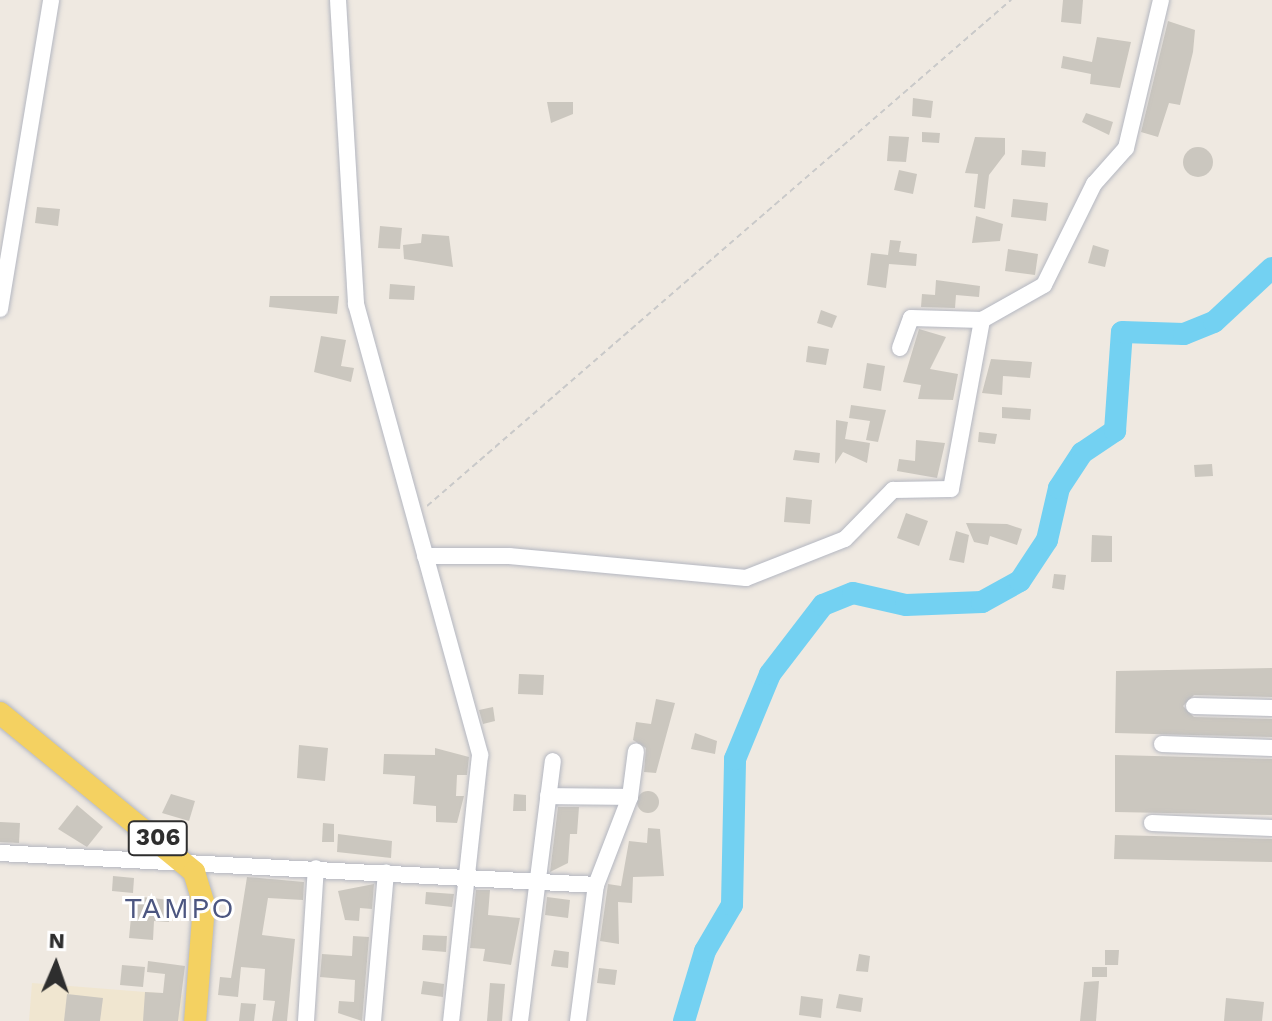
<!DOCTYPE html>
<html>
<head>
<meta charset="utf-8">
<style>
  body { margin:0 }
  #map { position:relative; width:1272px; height:1021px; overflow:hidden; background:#efe9e1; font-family:"Work Sans",sans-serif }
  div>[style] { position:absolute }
  .education>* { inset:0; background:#f0e6d0 }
  .river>* { height:22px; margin:-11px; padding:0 11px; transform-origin:11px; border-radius:11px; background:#73d1f2 }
  .building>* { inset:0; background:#cbc7bf }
  .round { border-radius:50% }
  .path>* { height:2px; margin-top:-1px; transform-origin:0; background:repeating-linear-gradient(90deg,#c9c9c9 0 6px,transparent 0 10px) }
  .roads { filter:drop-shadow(0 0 2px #b4b7c1) drop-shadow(0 0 2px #b4b7c1) }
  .minor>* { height:16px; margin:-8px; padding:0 8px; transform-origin:8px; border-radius:8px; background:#fff }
  .major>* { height:22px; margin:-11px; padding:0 11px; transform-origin:11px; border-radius:11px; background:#f4d161 }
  span { translate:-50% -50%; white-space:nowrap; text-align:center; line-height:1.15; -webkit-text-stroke:6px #fff; paint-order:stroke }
  .shield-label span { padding:2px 6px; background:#fff; border:2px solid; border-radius:6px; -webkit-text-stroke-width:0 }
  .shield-label { font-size:24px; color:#2e2e2e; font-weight:700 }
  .quarter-label { font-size:30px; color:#4c5680; letter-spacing:2px }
  .north { position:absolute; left:16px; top:925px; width:80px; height:80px; -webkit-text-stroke:6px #fff; paint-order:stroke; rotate:2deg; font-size:22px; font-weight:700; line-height:32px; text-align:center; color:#2e2e2e }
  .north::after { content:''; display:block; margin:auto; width:28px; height:36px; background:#2e2e2e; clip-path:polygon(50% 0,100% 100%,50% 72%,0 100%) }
</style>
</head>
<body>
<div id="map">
  <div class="education">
    <div style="clip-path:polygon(32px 983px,183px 995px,181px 1021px,29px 1021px)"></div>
  </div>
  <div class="river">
    <div style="left:684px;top:1021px;width:73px;rotate:-73.3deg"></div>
    <div style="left:705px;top:951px;width:53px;rotate:-59.6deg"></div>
    <div style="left:732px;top:905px;width:146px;rotate:-88.8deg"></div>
    <div style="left:735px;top:759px;width:92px;rotate:-67.6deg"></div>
    <div style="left:770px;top:674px;width:87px;rotate:-52.5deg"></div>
    <div style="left:823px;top:605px;width:32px;rotate:-22deg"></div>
    <div style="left:853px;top:593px;width:54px;rotate:12.8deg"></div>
    <div style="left:906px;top:605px;width:76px;rotate:-2.3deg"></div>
    <div style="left:982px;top:602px;width:43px;rotate:-28.9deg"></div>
    <div style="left:1020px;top:581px;width:49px;rotate:-56.6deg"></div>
    <div style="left:1047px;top:540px;width:53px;rotate:-77deg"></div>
    <div style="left:1059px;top:488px;width:42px;rotate:-56.7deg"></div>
    <div style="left:1082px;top:453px;width:40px;rotate:-34deg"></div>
    <div style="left:1115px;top:431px;width:99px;rotate:-86deg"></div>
    <div style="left:1122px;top:332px;width:62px;rotate:1.8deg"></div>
    <div style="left:1184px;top:334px;width:32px;rotate:-22deg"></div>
    <div style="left:1214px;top:322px;width:79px;rotate:-43deg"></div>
  </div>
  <div class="building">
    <div style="clip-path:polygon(1063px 0,1083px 0,1081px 24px,1061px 22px)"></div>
    <div style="clip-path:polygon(1168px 21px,1195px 30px,1193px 52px,1180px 105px,1169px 103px,1158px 137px,1141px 132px)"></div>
    <div style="clip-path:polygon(1097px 37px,1131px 42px,1120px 88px,1090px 84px,1091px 74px,1061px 68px,1063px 56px,1092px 62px)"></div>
    <div style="clip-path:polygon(913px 98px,933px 101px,931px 118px,912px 116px)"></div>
    <div style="clip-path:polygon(547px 102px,573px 102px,573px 114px,551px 123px)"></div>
    <div style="clip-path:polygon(1086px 113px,1113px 122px,1109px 135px,1082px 122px)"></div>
    <div style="clip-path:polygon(922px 132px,940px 133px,939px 143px,922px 142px)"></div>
    <div style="clip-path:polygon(889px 136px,909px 137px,906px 162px,887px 161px)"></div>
    <div style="clip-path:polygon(975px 137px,1005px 138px,1005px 154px,989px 175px,985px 209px,974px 207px,978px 174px,965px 173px)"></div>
    <div class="round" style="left:1183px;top:147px;width:30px;height:30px"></div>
    <div style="clip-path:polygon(1022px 150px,1046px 152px,1045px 167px,1021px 165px)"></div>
    <div style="clip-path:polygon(899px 170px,917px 174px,913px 194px,894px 190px)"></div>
    <div style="clip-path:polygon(1013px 199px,1048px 203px,1046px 221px,1011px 217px)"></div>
    <div style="clip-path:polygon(37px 207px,60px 209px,58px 226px,35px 223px)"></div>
    <div style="clip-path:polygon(976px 216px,1003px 224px,1000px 241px,972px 243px)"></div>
    <div style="clip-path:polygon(380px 226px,402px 228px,400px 249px,378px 248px)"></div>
    <div style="clip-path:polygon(422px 234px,449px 236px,453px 267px,404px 259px,403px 245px,421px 243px)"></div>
    <div style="clip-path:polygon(890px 240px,901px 241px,899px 252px,917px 254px,916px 266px,889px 264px,886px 288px,867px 285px,871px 253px,888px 255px)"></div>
    <div style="clip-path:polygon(1093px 245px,1109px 250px,1105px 267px,1088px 263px)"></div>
    <div style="clip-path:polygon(1008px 249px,1038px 254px,1035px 275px,1005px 271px)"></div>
    <div style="clip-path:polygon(936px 280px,980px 286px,979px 297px,956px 295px,955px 308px,921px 307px,922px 294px,935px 295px)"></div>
    <div style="clip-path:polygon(390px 284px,415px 286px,414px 300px,389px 299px)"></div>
    <div style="clip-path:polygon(270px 296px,339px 296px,337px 314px,269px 307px)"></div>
    <div style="clip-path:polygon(821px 310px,837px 316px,832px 328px,817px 323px)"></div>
    <div style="clip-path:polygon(919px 329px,946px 337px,930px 369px,958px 374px,953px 400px,918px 399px,921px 385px,903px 382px)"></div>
    <div style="clip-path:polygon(321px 336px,346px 340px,341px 366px,354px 368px,351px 382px,314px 372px)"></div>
    <div style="clip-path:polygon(808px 346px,829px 349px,826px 365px,806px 362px)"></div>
    <div style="clip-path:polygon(991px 359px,1032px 362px,1030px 378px,1003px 376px,1002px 395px,982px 393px)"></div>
    <div style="clip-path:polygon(867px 363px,885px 366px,881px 391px,863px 388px)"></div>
    <div style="clip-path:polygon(851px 405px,886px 410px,878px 442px,866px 440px,870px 421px,849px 418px)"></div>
    <div style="clip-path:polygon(1002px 407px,1031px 409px,1030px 420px,1002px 418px)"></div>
    <div style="clip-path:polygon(836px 420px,848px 422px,845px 439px,870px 443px,867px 463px,843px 452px,835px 464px)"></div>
    <div style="clip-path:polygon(979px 432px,997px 434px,995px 444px,978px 442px)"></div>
    <div style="clip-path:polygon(916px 440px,945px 443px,937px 478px,897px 471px,899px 459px,915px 461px)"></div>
    <div style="clip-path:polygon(795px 450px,820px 453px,819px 463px,793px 460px)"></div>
    <div style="clip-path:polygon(1212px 464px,1213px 476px,1195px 477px,1194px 465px)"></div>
    <div style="clip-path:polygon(786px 497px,812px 500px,810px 524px,784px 522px)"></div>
    <div style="clip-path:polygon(906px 513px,928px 521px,919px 546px,897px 538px)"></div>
    <div style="clip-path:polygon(966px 523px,1007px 524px,1022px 529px,1017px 545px,990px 536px,988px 545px,974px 542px)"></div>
    <div style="clip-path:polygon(956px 531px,969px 535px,964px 563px,949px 560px)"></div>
    <div style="clip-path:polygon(1092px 535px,1112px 536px,1112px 562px,1091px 562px)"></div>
    <div style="clip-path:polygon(1054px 574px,1066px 575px,1064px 590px,1052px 588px)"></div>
    <div style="clip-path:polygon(1272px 668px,1272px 697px,1194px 695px,1183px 706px,1194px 717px,1272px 719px,1272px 737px,1115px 733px,1116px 671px)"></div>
    <div style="clip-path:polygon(519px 674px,544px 675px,543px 695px,518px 694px)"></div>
    <div style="clip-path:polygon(656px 699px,675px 703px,656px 773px,644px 772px,646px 748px,633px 740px,636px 722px,651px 724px)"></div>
    <div style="clip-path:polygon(493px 707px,495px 721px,483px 724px,479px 710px)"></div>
    <div style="clip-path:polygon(695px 733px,717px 741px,715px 754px,691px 749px)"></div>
    <div style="clip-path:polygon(299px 745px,328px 748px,325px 781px,297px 778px)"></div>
    <div style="clip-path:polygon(435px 748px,469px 757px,467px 775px,457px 775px,456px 796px,464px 796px,457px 823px,436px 822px,436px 806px,413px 804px,415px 776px,383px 774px,384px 754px,435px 755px)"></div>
    <div style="clip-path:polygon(1115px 755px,1272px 759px,1272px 815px,1115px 812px)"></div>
    <div class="round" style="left:637px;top:791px;width:22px;height:22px"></div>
    <div style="clip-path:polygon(171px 794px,195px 801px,189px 821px,162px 813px)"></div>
    <div style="clip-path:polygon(514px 794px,526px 795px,526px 811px,513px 811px)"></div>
    <div style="clip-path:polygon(77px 805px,103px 827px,87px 847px,58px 829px)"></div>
    <div style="clip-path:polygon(558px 807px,579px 807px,577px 834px,570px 834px,568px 863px,550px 872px)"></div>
    <div style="clip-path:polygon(0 822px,20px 823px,19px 843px,0 842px)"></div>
    <div style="clip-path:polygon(323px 823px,334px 824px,334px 842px,322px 842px)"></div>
    <div style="clip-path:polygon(648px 828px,660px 829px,664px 876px,633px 877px,632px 903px,618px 902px,619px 944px,600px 941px,608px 884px,621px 886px,629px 841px,647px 843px)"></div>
    <div style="clip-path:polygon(338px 834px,392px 841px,391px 858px,337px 852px)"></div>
    <div style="clip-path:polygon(1115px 835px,1272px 839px,1272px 862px,1114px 859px)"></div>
    <div style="clip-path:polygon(113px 876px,134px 878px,133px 893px,112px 891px)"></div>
    <div style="clip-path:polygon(247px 877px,304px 882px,303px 900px,268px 898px,262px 935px,295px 939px,287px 1021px,272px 1021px,275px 1001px,263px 1000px,265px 969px,241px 967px,238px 997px,218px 995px,220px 977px,231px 978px)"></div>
    <div style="clip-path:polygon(374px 884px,372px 909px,360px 908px,359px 921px,345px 920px,338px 891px)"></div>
    <div style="clip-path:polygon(476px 890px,490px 890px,488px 915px,520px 918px,511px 965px,483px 961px,485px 949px,470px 948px)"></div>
    <div style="clip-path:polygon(426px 892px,454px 894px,452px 907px,425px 904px)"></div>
    <div style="clip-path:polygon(133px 896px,170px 900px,169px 922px,154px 921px,153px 940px,129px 938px)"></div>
    <div style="clip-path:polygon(547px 897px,570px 900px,568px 918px,545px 915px)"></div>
    <div style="clip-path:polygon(423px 935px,447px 936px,446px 952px,422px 950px)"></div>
    <div style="clip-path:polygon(353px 936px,369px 937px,362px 1021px,338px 1013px,339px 1001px,354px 1002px,355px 980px,320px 977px,322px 954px,352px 956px)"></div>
    <div style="clip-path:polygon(554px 950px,569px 952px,568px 968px,551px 966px)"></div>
    <div style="clip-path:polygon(1105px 950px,1119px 950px,1118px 965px,1105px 965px)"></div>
    <div style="clip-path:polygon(859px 954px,870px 956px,868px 972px,856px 971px)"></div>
    <div style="clip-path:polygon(148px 961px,185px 966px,178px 1021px,143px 1021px,145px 992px,163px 993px,165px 974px,147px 972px)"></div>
    <div style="clip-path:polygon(122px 965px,145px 967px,143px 987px,120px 985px)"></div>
    <div style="clip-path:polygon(1092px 967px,1107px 967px,1107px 977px,1092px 977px)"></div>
    <div style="clip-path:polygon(599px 968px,617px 970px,615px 985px,597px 983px)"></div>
    <div style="clip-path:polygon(423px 981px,444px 984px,443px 997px,421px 994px)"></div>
    <div style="clip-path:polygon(1099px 981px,1096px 1021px,1080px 1021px,1084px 982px)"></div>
    <div style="clip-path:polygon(490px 983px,505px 984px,502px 1021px,487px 1021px)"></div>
    <div style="clip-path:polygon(67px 994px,103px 998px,100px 1021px,64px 1021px)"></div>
    <div style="clip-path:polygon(839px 994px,863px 998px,861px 1012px,836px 1008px)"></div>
    <div style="clip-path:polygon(801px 996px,823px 999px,821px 1018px,799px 1015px)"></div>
    <div style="clip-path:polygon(1226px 998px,1264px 1002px,1262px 1021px,1224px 1021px)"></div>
    <div style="clip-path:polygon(241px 1003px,256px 1004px,254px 1021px,239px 1021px)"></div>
  </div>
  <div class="path">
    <div style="left:427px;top:506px;width:773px;rotate:-40.91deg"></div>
  </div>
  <div class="roads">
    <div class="minor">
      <div style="left:338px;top:0;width:305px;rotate:86.6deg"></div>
      <div style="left:356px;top:304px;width:468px;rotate:74.6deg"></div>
      <div style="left:480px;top:755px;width:268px;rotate:96.2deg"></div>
      <div style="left:0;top:309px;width:313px;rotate:-80.6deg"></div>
      <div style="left:900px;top:348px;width:32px;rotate:-70deg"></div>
      <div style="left:911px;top:318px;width:71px;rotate:1.6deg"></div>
      <div style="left:425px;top:556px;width:84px"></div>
      <div style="left:509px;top:556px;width:238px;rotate:5.3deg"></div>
      <div style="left:746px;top:578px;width:106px;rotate:-21.5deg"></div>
      <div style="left:845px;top:539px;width:69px;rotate:-45.6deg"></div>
      <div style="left:893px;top:490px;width:58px;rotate:-1deg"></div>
      <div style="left:951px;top:489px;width:172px;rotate:-79.6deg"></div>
      <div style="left:982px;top:320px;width:71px;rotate:-29.4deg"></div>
      <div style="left:1044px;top:285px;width:113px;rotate:-63.7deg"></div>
      <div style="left:1094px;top:184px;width:48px;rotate:-48.4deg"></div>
      <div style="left:1126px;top:148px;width:152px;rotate:-76.7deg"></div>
      <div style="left:1194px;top:706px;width:78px;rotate:1.5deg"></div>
      <div style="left:1162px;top:744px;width:110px;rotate:2.1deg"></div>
      <div style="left:548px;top:796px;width:82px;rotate:0.7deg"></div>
      <div style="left:1152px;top:823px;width:120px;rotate:2.4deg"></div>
      <div style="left:0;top:853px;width:597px;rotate:3.07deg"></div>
      <div style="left:306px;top:1021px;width:153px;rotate:-86.3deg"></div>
      <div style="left:373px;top:1021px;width:149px;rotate:-85deg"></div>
      <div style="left:520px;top:1021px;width:262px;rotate:-82.8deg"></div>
      <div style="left:578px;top:1021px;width:137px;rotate:-82.5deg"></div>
      <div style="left:596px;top:885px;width:94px;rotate:-68.9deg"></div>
      <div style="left:630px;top:797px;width:46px;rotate:-82.6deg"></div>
    </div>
    <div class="major">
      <div style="left:0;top:713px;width:251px;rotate:39.3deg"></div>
      <div style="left:194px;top:872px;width:34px;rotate:73deg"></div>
      <div style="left:204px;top:905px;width:116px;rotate:94.4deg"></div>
    </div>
  </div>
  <div class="shield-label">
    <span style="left:158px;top:838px">306</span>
  </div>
  <div class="quarter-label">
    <span style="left:180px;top:908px">TAMPO</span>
  </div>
  <div class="north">N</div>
</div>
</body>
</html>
